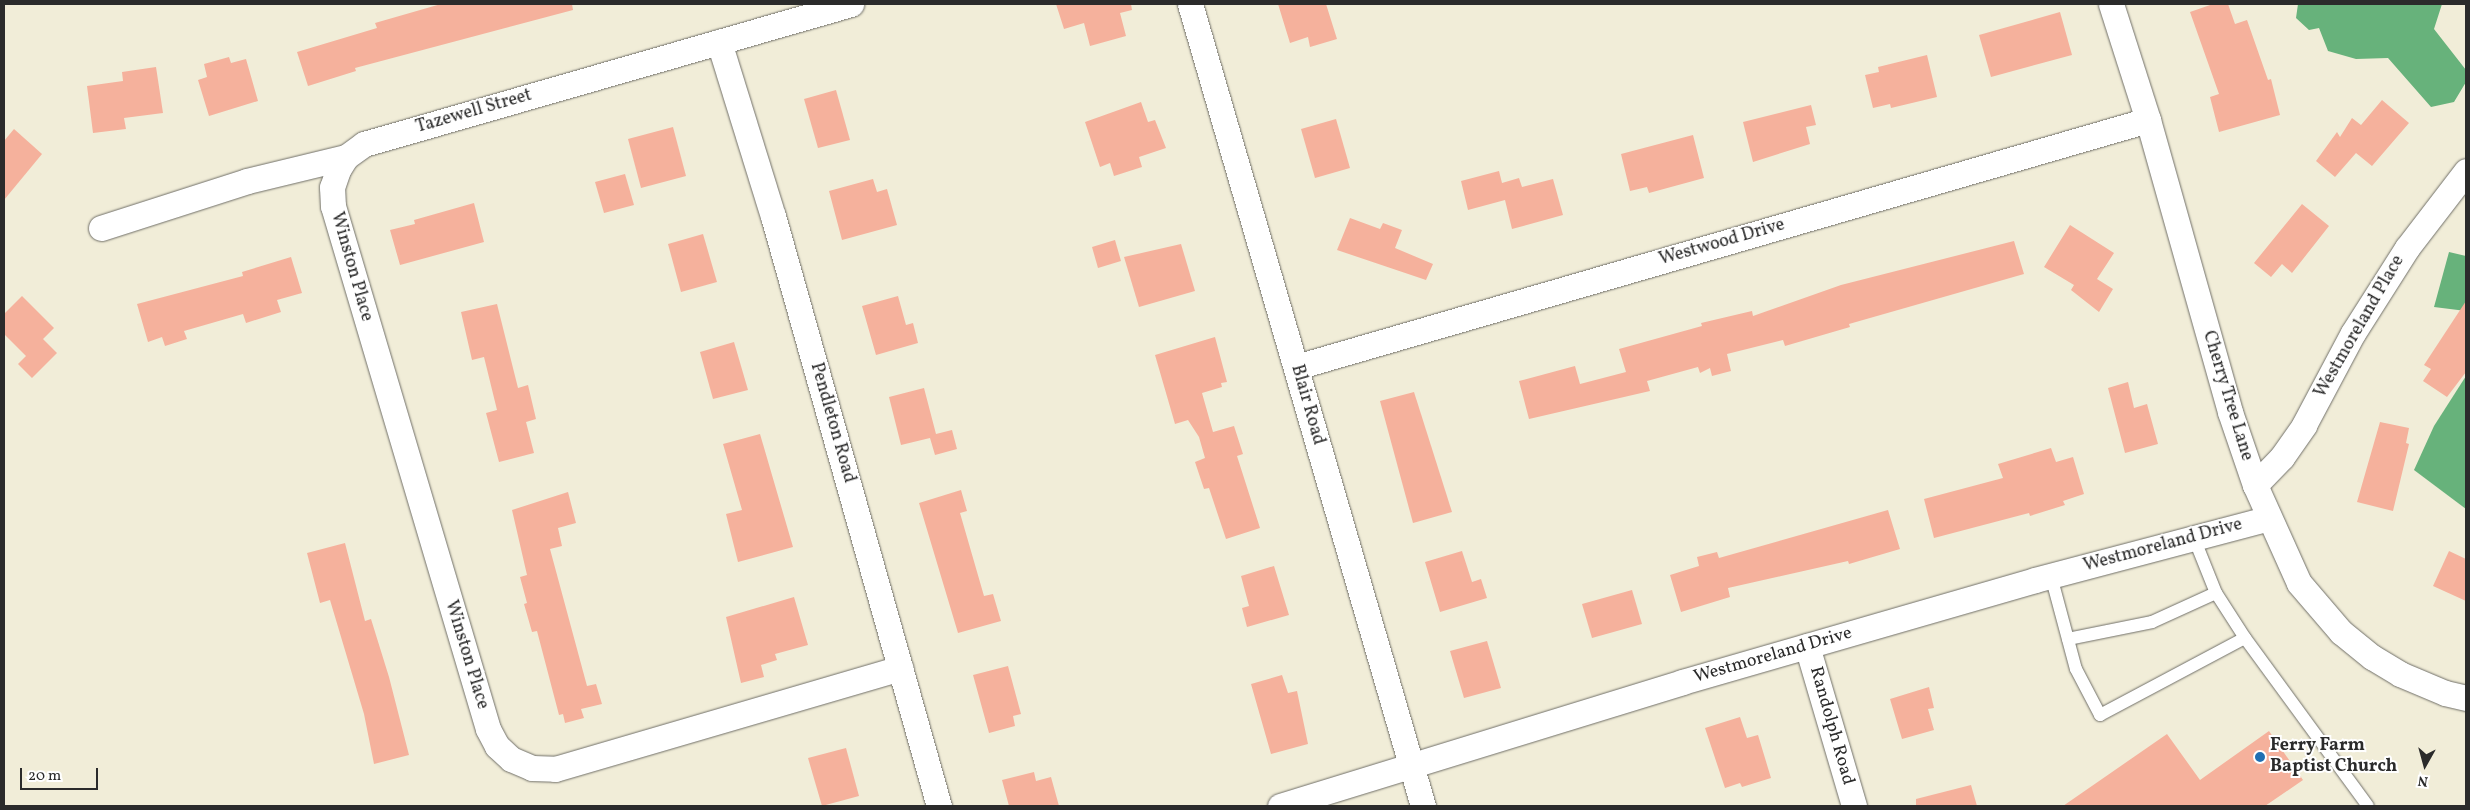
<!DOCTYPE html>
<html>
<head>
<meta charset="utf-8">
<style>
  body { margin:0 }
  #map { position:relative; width:2470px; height:810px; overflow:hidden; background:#f1edd8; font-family:Vollkorn,serif }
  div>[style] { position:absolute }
  .forest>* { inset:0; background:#67b27b }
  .building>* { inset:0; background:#f5b19c }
  .roads { filter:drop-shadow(0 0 1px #706f68) drop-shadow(0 0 1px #706f68) }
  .service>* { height:12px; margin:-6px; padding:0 6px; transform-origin:6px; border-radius:6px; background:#fff }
  .minor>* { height:25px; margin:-12.5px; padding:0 12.5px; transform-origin:12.5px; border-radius:12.5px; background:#fff }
  .dots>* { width:14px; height:14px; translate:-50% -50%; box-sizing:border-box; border:2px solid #fff; border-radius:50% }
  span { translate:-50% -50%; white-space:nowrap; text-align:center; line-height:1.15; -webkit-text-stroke:4px #fff; paint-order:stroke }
  .street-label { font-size:18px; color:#2b2b2b }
  .poi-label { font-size:18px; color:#2b2b2b; font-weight:700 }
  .left { translate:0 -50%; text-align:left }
  .frame { position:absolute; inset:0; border:5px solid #2b2b2b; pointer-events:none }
  .north { position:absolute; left:2400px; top:740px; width:50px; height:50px; -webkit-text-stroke:4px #fff; paint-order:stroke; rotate:187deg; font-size:14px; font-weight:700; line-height:20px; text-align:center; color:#2b2b2b }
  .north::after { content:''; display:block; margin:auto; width:18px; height:22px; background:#2b2b2b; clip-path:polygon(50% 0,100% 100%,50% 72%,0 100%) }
  .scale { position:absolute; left:20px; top:768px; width:78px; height:22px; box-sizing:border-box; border:2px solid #2b2b2b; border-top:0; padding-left:6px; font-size:15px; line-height:18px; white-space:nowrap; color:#2b2b2b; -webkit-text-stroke:4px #fff; paint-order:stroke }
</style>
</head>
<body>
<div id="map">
  <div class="forest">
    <div style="clip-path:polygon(2298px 4px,2442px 4px,2434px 29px,2466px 70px,2466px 82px,2454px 102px,2431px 107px,2388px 58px,2356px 59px,2328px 51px,2319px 28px,2309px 30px,2296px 18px)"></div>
    <div style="clip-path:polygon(2449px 252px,2466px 256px,2466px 311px,2434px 307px)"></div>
    <div style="clip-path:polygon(2466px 376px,2466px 509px,2414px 470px,2434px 426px)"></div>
  </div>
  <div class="building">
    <div style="clip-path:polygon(441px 4px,572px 4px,573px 10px,355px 68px,356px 71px,308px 86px,297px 52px,377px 28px,375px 23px)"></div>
    <div style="clip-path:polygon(1056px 4px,1131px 4px,1132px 10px,1120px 13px,1126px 36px,1090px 46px,1084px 23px,1064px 29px)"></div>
    <div style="clip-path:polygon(1278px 4px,1326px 4px,1337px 39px,1310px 47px,1308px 37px,1290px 43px)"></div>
    <div style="clip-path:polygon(2213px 4px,2228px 4px,2235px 24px,2247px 20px,2268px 80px,2271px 79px,2280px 115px,2219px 132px,2210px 97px,2219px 94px,2190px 12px)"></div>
    <div style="clip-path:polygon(2060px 12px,2072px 55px,1991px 77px,1979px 35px)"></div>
    <div style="clip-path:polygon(1927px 55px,1937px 97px,1891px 108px,1890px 104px,1873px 108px,1865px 75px,1879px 72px,1878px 67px)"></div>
    <div style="clip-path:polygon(229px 57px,231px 63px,246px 59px,258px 101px,209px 116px,198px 80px,207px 77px,204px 64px)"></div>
    <div style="clip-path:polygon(156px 67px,163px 113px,124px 118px,126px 129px,93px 133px,87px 86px,123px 81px,122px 72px)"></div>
    <div style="clip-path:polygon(836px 90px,850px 140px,818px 148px,804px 99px)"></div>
    <div style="clip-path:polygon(2382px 100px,2409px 123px,2372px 166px,2356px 153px,2335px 177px,2316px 161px,2337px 132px,2340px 137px,2352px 118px,2361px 125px)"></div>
    <div style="clip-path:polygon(1141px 102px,1148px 122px,1155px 120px,1166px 148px,1139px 157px,1142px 167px,1114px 176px,1110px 163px,1100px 167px,1085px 122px)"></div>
    <div style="clip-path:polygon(1811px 105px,1816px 125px,1806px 127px,1810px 144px,1753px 162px,1743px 122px)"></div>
    <div style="clip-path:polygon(1336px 119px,1350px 168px,1315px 178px,1301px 129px)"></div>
    <div style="clip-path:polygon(673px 127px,686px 176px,641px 188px,628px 139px)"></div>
    <div style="clip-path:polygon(14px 129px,42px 154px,4px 200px,4px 141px)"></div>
    <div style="clip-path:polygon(1693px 135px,1704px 178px,1649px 193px,1647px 187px,1630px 191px,1621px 154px)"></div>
    <div style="clip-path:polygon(1499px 171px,1502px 183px,1519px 178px,1522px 187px,1553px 179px,1563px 215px,1512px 229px,1505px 200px,1468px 210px,1461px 181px)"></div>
    <div style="clip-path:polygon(625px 174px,634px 205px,604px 213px,595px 182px)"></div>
    <div style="clip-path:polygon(873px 179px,877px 192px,887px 189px,897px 225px,842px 240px,829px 191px)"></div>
    <div style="clip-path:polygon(474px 203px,484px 242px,400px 265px,390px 230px,415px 224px,414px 220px)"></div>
    <div style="clip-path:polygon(2302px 204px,2329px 226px,2292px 273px,2282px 264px,2271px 277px,2254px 263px)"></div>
    <div style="clip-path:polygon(1350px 218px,1380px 229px,1383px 223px,1402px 230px,1395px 248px,1433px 264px,1426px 280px,1337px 250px)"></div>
    <div style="clip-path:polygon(2070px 225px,2114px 253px,2097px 279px,2113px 289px,2099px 312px,2071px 290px,2074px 285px,2044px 267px)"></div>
    <div style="clip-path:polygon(703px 234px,717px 282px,681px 292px,668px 244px)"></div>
    <div style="clip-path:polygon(1115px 240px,1121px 261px,1098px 268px,1092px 247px)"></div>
    <div style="clip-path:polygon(2014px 241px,2024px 274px,1849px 324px,1850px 327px,1785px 346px,1783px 340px,1727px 354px,1731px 371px,1712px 376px,1710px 368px,1700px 373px,1698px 367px,1647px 381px,1650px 391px,1529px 419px,1519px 381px,1575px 366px,1580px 384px,1626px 372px,1619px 349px,1702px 326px,1701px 323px,1752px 311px,1753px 316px,1841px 285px)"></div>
    <div style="clip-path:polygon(1181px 244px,1195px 291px,1139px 307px,1124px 257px)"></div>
    <div style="clip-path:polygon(291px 257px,302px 293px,277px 300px,281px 312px,246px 323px,243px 314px,184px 331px,187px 339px,165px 346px,162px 337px,148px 342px,137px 304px,243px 276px,242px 272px)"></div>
    <div style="clip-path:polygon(22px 296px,54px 328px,43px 339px,57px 353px,32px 378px,18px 364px,26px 356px,4px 334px,4px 314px)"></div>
    <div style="clip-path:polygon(898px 296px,906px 325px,913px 323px,918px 343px,876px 355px,862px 306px)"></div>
    <div style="clip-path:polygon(2466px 301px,2466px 372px,2447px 397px,2423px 381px,2431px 369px,2424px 365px)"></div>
    <div style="clip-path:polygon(497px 304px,518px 388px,528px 385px,536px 419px,526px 422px,534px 453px,499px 462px,486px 413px,497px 410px,484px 357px,472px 360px,461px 312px)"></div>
    <div style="clip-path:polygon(1215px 337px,1227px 382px,1221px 383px,1222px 387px,1202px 393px,1213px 432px,1234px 426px,1243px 454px,1237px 456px,1260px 528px,1226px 539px,1209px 488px,1204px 489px,1195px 462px,1205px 458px,1199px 437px,1188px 420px,1175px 424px,1155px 355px)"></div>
    <div style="clip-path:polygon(734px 342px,748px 390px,713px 399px,700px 352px)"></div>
    <div style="clip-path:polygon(2128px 382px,2134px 408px,2147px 404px,2158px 444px,2125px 453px,2108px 388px)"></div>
    <div style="clip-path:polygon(924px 388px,936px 434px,952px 430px,957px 449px,935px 455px,930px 438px,901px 445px,889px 397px)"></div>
    <div style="clip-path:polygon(1414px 392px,1452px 512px,1413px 523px,1380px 401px)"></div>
    <div style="clip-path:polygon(2380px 422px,2409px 428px,2406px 443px,2409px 444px,2393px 511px,2357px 502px)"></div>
    <div style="clip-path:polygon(760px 434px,793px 547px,738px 562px,726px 514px,742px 510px,723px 444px)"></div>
    <div style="clip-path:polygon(2051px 448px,2056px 462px,2073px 457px,2084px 494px,2063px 501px,2065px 505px,2030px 516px,2029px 513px,1934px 538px,1924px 499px,2003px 478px,1998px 464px)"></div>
    <div style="clip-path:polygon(961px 490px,967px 511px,960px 513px,984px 596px,993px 594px,1001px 621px,958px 633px,919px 503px)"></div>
    <div style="clip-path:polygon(568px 492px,576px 523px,558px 528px,562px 546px,550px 549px,587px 686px,596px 684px,602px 704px,581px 709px,584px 718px,565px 723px,563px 714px,559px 715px,537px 631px,532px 632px,524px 604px,527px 603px,520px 577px,527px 575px,512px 510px)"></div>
    <div style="clip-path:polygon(1888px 510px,1900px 549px,1849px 564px,1848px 561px,1728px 588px,1730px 597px,1681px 612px,1670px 575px,1699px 566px,1697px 557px,1717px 552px,1719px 558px)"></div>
    <div style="clip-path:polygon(345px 543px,365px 621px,371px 619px,389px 677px,409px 755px,374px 764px,364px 714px,330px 600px,320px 603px,307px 553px)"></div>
    <div style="clip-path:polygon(1462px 551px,1472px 582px,1481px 579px,1487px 598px,1440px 612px,1425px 562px)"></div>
    <div style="clip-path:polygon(2449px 551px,2466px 559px,2466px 601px,2433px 586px)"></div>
    <div style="clip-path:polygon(1274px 566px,1289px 615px,1247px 627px,1242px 608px,1249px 606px,1241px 576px)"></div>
    <div style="clip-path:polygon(1632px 590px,1642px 624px,1592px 638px,1582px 604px)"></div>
    <div style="clip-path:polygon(794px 597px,808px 645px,775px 654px,777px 660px,761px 665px,764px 677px,741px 683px,726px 617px)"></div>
    <div style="clip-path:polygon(1487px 641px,1501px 688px,1464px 698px,1450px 651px)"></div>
    <div style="clip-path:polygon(1008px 666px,1021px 714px,1013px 716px,1015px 726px,989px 733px,973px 675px)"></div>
    <div style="clip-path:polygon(1282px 675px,1288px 693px,1297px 691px,1308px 744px,1271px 754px,1251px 684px)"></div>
    <div style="clip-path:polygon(1929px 687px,1934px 708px,1928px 709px,1934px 730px,1902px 739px,1890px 699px)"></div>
    <div style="clip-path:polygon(1740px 717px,1747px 738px,1758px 735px,1771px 778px,1742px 787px,1740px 783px,1725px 788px,1705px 728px)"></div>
    <div style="clip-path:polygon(2269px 731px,2303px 780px,2265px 806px,2063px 806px,2167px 734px,2200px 780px)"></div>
    <div style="clip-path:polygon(846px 748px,859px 796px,822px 806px,808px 758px)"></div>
    <div style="clip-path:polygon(1034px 772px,1036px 781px,1051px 777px,1059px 806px,1009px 806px,1002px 780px)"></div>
    <div style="clip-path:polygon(1971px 785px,1977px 806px,1916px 806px,1916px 799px)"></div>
  </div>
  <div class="roads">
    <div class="service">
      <div style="left:2051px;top:576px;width:96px;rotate:75deg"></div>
      <div style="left:2076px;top:669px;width:52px;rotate:62.4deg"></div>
      <div style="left:2100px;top:715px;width:164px;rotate:-28deg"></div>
      <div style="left:2245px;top:638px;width:54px;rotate:-122.8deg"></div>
      <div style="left:2216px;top:593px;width:59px;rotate:-111.8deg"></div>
      <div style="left:2245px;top:638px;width:208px;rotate:53.8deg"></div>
      <div style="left:2068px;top:639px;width:86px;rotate:-11.4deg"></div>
      <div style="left:2152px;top:622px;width:70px;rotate:-24.4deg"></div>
    </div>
    <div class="minor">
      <div style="left:1190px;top:4px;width:835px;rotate:73.8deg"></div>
      <div style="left:2111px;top:4px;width:122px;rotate:72.3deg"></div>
      <div style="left:2148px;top:120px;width:303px;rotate:74.3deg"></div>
      <div style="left:2230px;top:412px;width:77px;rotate:71.1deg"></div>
      <div style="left:2255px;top:485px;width:107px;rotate:65.8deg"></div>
      <div style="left:2299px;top:583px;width:65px;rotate:49.4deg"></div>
      <div style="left:2341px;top:632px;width:40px;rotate:39deg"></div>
      <div style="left:2372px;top:657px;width:33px;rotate:31deg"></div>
      <div style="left:2400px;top:674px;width:49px;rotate:22.9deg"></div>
      <div style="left:2445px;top:693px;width:22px;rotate:13deg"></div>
      <div style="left:719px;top:42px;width:182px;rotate:72.8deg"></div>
      <div style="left:773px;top:216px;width:613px;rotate:74.29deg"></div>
      <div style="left:346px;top:157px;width:15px;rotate:122deg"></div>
      <div style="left:338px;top:170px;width:18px;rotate:109deg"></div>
      <div style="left:332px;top:187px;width:19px;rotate:87deg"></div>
      <div style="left:333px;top:206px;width:545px;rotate:73.49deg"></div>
      <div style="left:488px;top:729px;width:19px;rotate:62deg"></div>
      <div style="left:497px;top:746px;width:19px;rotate:43deg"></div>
      <div style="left:511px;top:759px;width:23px;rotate:23deg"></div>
      <div style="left:532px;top:768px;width:23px;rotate:2deg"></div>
      <div style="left:555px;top:769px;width:360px;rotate:-16.3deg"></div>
      <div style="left:101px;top:228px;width:153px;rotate:-17.8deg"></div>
      <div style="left:247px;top:181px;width:102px;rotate:-13.6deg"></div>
      <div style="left:346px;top:157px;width:22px;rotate:-36deg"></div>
      <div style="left:364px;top:144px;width:507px;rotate:-16.04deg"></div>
      <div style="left:1296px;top:367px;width:887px;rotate:-16.17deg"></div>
      <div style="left:2255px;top:485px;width:39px;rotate:-46deg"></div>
      <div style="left:2282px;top:457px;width:39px;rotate:-55deg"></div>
      <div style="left:2304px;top:425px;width:104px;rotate:-62deg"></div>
      <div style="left:2353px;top:333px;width:101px;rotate:-57.6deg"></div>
      <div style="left:2407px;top:248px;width:97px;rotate:-52.5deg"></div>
      <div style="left:1807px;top:646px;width:167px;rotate:73.6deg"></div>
      <div style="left:1280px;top:806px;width:421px;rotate:-17.1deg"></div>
      <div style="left:1682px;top:682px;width:367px;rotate:-16.1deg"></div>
      <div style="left:2035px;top:580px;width:242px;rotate:-14.8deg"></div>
    </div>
  </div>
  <div class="dots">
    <div style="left:2260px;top:757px;background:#1f6fb2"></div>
  </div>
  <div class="street-label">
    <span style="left:474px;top:112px;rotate:-16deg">Tazewell Street</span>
    <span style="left:1722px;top:243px;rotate:-16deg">Westwood Drive</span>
    <span style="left:351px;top:267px;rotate:74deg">Winston Place</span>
    <span style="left:2360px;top:327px;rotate:-60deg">Westmoreland Place</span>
    <span style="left:2227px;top:396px;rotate:73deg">Cherry Tree Lane</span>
    <span style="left:1307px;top:405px;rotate:74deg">Blair Road</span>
    <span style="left:832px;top:423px;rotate:74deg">Pendleton Road</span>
    <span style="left:2163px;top:546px;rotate:-15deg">Westmoreland Drive</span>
    <span style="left:466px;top:655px;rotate:73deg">Winston Place</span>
    <span style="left:1773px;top:656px;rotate:-16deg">Westmoreland Drive</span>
    <span style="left:1831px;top:726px;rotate:74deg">Randolph Road</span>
  </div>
  <div class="poi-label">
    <span class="left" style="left:2270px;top:757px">Ferry Farm<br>Baptist Church</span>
  </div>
  <div class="frame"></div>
  <div class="north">N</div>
  <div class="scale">20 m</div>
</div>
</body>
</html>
